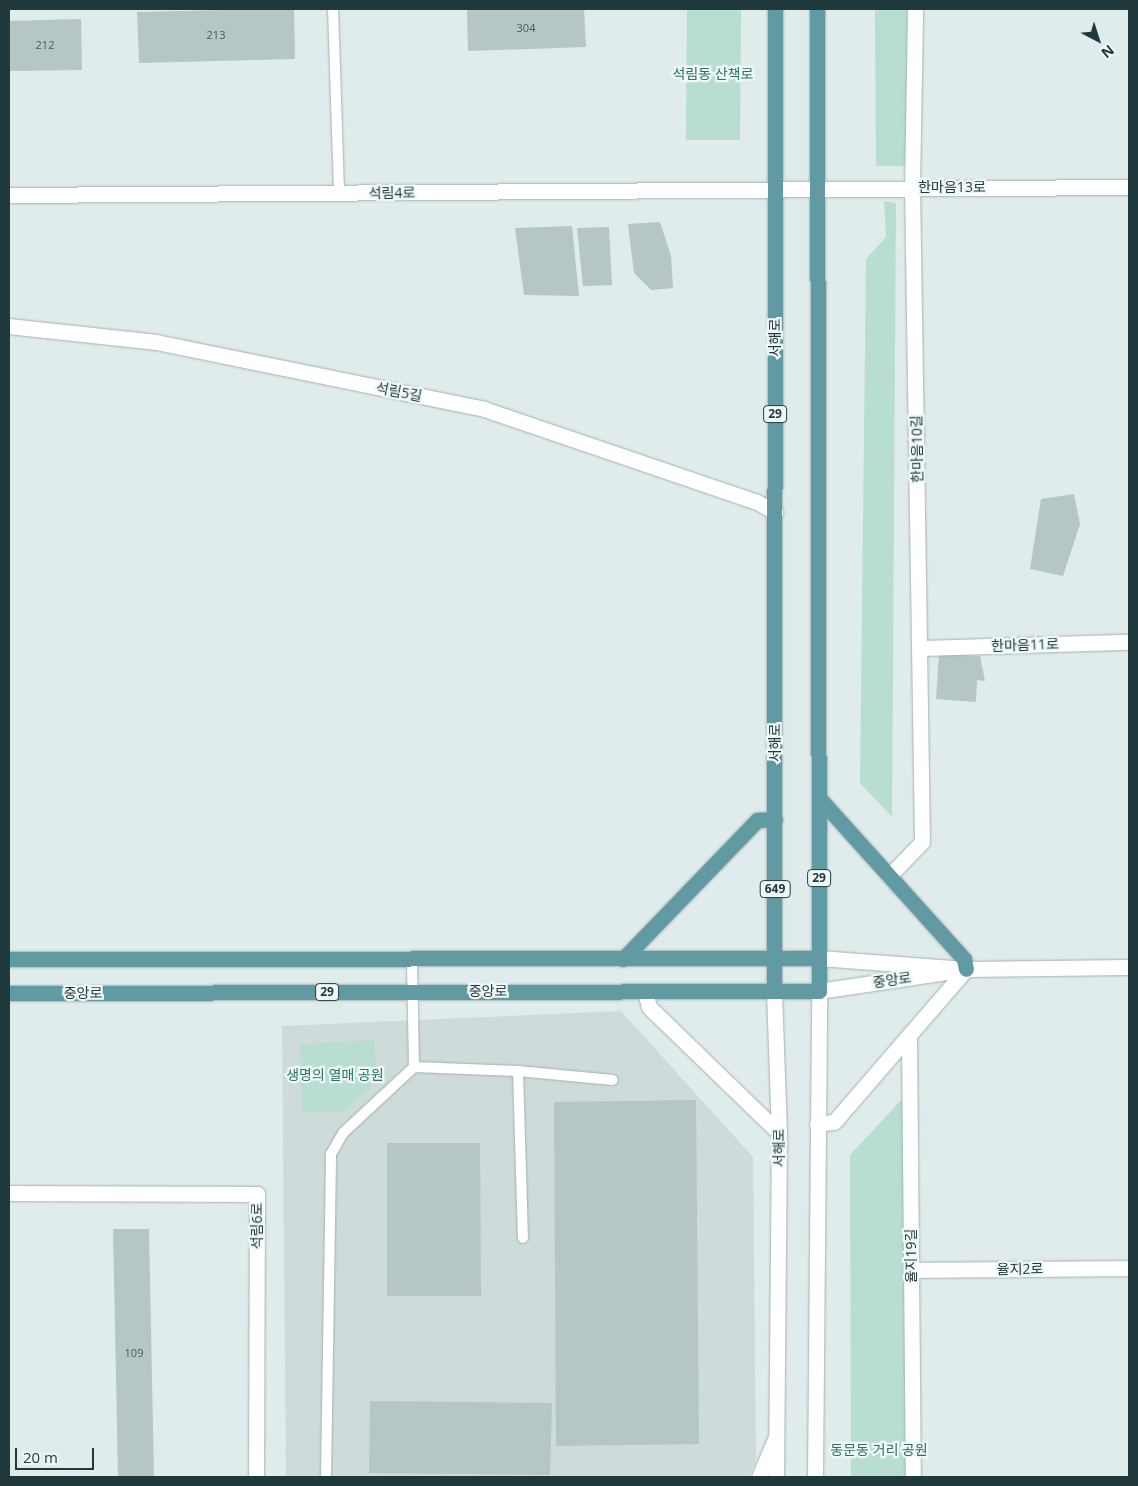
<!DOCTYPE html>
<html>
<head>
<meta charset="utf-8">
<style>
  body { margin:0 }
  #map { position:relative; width:1138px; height:1486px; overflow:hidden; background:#e0ebeb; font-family:"Open Sans","Noto Sans KR",sans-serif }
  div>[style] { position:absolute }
  .built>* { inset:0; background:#cedbda }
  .green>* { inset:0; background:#b7ded0 }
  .building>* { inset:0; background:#b5c6c5 }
  .roads { filter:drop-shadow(0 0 1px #a3b2b3) drop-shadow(0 0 1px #a3b2b3) }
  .service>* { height:10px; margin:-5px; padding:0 5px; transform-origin:5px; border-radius:5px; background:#fff }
  .minor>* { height:15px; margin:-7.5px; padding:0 7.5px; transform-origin:7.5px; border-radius:7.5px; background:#fff }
  .secondary>* { height:15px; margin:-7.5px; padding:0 7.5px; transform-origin:7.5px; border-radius:7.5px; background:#fff }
  .primary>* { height:15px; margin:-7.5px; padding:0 7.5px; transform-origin:7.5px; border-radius:7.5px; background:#629aa3 }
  span { translate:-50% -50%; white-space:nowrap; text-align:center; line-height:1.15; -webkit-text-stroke:4.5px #f0f8f7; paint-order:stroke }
  .number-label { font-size:11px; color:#455c5e }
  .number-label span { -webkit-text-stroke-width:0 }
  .shield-label span { padding:1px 4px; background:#f0f8f7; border:1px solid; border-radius:4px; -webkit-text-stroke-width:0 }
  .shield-label { font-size:12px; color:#20393c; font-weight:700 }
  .park-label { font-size:14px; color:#297463 }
  .street-label { font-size:14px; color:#20393c }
  .frame { position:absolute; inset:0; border:10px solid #20393c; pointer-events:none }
  .north { position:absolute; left:1073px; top:15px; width:50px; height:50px; -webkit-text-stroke:4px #f0f8f7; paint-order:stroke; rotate:140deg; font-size:14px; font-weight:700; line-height:20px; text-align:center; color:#20393c }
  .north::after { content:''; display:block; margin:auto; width:18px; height:22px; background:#20393c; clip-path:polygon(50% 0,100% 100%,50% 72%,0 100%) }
  .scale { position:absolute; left:15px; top:1448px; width:79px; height:22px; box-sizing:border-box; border:2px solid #20393c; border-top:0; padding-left:6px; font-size:15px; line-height:18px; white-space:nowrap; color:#20393c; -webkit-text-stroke:4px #f0f8f7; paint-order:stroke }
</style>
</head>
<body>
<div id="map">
  <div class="built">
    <div style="clip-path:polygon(621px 1011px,753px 1157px,756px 1461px,748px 1477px,286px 1477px,282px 1026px)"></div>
  </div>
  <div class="green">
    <div style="clip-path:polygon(687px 9px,741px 9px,740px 140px,686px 140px)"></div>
    <div style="clip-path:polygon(875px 9px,907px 9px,908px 166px,876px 166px)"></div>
    <div style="clip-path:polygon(884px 201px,896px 203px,892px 817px,860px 783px,866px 259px,886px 237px)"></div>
    <div style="clip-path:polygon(374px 1040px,377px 1080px,345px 1111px,303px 1113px,299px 1044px)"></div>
    <div style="clip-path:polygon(904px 1097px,907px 1477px,851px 1477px,850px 1155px)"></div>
  </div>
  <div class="building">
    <div style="clip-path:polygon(262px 9px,294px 9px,295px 59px,139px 63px,137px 12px)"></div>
    <div style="clip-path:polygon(467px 9px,584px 9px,586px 47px,468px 51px)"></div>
    <div style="clip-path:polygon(81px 19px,82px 70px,9px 71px,9px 21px)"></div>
    <div style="clip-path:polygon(660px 222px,671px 256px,673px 288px,651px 290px,634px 273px,628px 224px)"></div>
    <div style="clip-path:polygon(572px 226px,579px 296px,524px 295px,515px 228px)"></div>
    <div style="clip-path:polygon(609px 227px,612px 285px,583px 286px,577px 228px)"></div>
    <div style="clip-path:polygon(1074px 494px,1080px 524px,1063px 576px,1030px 569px,1041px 499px)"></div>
    <div style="clip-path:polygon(939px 654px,980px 656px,985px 681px,977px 680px,976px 702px,936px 699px)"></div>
    <div style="clip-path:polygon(696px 1100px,699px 1444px,556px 1446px,554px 1102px)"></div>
    <div style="clip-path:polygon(387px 1143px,480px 1143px,481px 1296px,387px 1296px)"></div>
    <div style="clip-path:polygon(113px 1229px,149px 1229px,154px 1477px,118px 1477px)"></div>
    <div style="clip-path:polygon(370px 1401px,552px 1403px,550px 1475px,369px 1473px)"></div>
  </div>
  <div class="roads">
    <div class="service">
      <div style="left:333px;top:9px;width:185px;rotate:88.1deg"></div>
      <div style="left:414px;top:1067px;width:104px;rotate:2.2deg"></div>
      <div style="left:518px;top:1071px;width:95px;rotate:5.4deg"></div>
      <div style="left:518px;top:1071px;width:167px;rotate:88.3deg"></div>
      <div style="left:326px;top:1477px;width:323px;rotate:-89.1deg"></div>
      <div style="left:331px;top:1154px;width:24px;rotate:-60deg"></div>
      <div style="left:343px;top:1133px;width:97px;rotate:-42.9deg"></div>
      <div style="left:414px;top:1067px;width:108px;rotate:-91.1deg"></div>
    </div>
    <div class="minor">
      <div style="left:9px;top:195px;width:1120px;rotate:-0.41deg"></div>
      <div style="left:9px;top:326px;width:148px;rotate:6.2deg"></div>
      <div style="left:156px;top:342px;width:335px;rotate:11.5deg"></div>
      <div style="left:484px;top:409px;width:288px;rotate:18.8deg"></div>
      <div style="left:757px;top:502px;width:21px;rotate:29deg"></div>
      <div style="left:921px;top:648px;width:208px;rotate:-1.7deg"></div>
      <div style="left:889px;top:876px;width:47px;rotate:-45.9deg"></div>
      <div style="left:922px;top:842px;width:655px;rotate:-90.87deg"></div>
      <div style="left:912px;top:187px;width:178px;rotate:-89deg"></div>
      <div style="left:909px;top:1035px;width:442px;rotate:89.5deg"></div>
      <div style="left:9px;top:1193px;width:248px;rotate:0.2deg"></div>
      <div style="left:257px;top:1194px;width:283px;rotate:90.2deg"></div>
      <div style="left:911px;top:1270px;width:218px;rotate:-0.5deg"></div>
      <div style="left:759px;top:1477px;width:43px;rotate:-67deg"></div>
    </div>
    <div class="secondary">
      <div style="left:819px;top:958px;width:147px;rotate:4.3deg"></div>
      <div style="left:966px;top:969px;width:163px;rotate:-0.7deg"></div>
      <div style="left:645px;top:991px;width:16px;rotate:76deg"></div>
      <div style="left:649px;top:1007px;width:181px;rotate:44.1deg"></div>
      <div style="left:774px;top:991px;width:142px;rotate:88deg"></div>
      <div style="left:779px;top:1133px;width:344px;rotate:90.5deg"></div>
      <div style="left:817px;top:1124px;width:17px;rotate:-7deg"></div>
      <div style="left:834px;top:1122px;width:202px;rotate:-49.2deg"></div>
      <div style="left:815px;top:1477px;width:486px;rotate:-89.5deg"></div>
      <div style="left:819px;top:991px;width:149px;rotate:-8.5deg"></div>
    </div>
    <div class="primary">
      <div style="left:819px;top:798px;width:217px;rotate:48deg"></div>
      <div style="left:964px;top:959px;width:10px;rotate:79deg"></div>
      <div style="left:9px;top:959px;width:810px;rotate:-0.07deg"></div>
      <div style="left:623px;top:959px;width:193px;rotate:-46deg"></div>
      <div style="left:757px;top:820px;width:18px;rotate:-3deg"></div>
      <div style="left:774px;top:991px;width:982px;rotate:-89.94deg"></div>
      <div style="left:9px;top:993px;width:810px;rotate:-0.14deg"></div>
      <div style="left:819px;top:991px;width:982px;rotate:-90.12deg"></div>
    </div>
  </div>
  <div class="number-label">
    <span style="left:526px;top:28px">304</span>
    <span style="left:216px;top:35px">213</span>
    <span style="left:45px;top:45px">212</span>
    <span style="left:134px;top:1353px">109</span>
  </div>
  <div class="shield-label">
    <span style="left:775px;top:414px">29</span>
    <span style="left:819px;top:878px">29</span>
    <span style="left:775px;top:889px">649</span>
    <span style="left:327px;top:992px">29</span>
  </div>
  <div class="park-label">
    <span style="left:713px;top:74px">석림동 산책로</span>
    <span style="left:335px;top:1075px">생명의 열매 공원</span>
    <span style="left:879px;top:1450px">동문동 거리 공원</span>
  </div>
  <div class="street-label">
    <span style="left:952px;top:187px">한마음13로</span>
    <span style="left:392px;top:193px;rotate:-1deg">석림4로</span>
    <span style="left:775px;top:338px;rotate:-90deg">서해로</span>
    <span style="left:399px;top:392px;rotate:11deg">석림5길</span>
    <span style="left:917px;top:449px;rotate:-91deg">한마음10길</span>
    <span style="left:1025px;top:645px;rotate:-2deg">한마음11로</span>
    <span style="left:775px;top:743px;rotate:-90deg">서해로</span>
    <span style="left:892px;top:980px;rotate:-8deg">중앙로</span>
    <span style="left:488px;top:991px">중앙로</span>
    <span style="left:83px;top:993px">중앙로</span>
    <span style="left:779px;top:1148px;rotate:-90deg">서해로</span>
    <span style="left:257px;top:1226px;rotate:-90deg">석림6로</span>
    <span style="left:911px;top:1256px;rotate:-90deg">율지19길</span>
    <span style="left:1020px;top:1269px;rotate:-1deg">율지2로</span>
  </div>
  <div class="frame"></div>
  <div class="north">N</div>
  <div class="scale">20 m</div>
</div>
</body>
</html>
